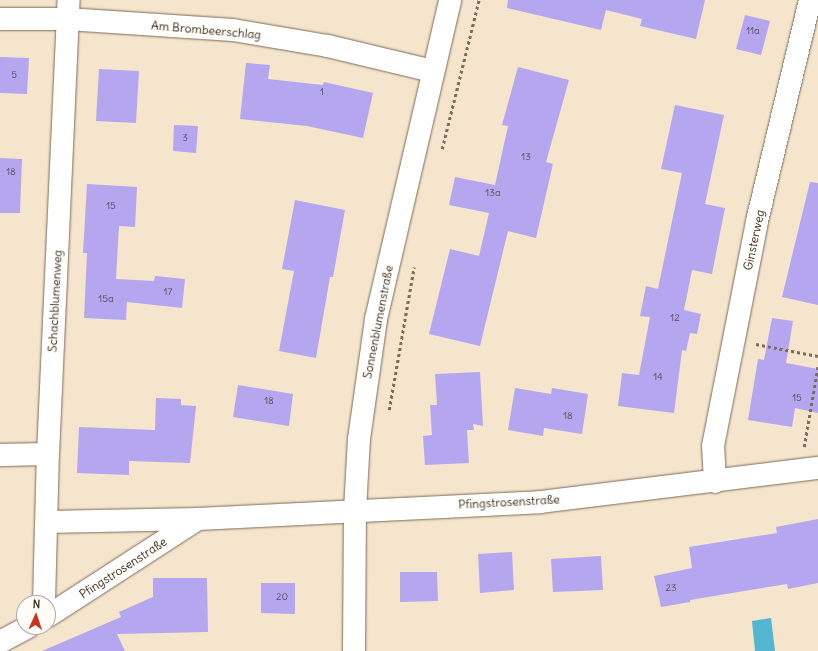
<!DOCTYPE html>
<html>
<head>
<meta charset="utf-8">
<style>
  body { margin:0 }
  #map { position:relative; width:818px; height:651px; overflow:hidden; background:#f4e5cc; font-family:Delius,sans-serif }
  div>[style] { position:absolute }
  .water>* { inset:0; background:#53b6d1 }
  .building>* { inset:0; background:#b4a7f0 }
  .path>* { height:2.5px; margin-top:-1.25px; transform-origin:0; background:repeating-linear-gradient(90deg,#7c6b5b 0 3px,transparent 0 6px) }
  .roads { filter:drop-shadow(0 0 1px #7c6b5b) drop-shadow(0 0 1px #7c6b5b) }
  .street>* { height:22px; margin:-11px; padding:0 11px; transform-origin:11px; border-radius:11px; background:#fff }
  span { translate:-50% -50%; white-space:nowrap; text-align:center; line-height:1.15; -webkit-text-stroke:3.5px #fdfcf7; paint-order:stroke }
  .number-label { font-size:10px; color:#594952 }
  .number-label span { -webkit-text-stroke-width:0 }
  .street-label { font-size:12px; color:#3b2a1e }
  .north { position:absolute; left:16px; top:595px; width:40px; height:40px; box-sizing:border-box; background:#fdfcf7; border:1px solid #afa8a0; border-radius:50%; rotate:3deg; font-size:11px; font-weight:700; line-height:16px; text-align:center; color:#3b2a1e }
  .north::after { content:''; display:block; margin:auto; width:14px; height:18px; background:#c8321e; clip-path:polygon(50% 0,100% 100%,50% 72%,0 100%) }
</style>
</head>
<body>
<div id="map">
  <div class="water">
    <div style="clip-path:polygon(771px 618px,775px 651px,755px 651px,752px 621px)"></div>
  </div>
  <div class="building">
    <div style="clip-path:polygon(508px 0,705px 0,696px 39px,640px 26px,642px 19px,606px 10px,601px 30px,507px 8px)"></div>
    <div style="clip-path:polygon(745px 15px,770px 21px,761px 55px,736px 49px)"></div>
    <div style="clip-path:polygon(0 57px,29px 58px,27px 94px,0 93px)"></div>
    <div style="clip-path:polygon(246px 63px,270px 65px,268px 79px,323px 85px,324px 82px,373px 93px,363px 138px,307px 126px,240px 119px)"></div>
    <div style="clip-path:polygon(518px 67px,569px 80px,546px 162px,553px 164px,536px 238px,508px 231px,480px 346px,429px 334px,450px 249px,479px 256px,489px 213px,449px 205px,455px 177px,495px 185px,508px 126px,502px 125px)"></div>
    <div style="clip-path:polygon(99px 69px,139px 71px,136px 123px,96px 121px)"></div>
    <div style="clip-path:polygon(675px 105px,724px 115px,705px 204px,725px 208px,712px 274px,692px 270px,684px 310px,701px 314px,697px 334px,690px 333px,686px 351px,682px 350px,674px 413px,618px 406px,622px 373px,639px 375px,650px 317px,640px 316px,646px 286px,658px 289px,682px 173px,661px 169px)"></div>
    <div style="clip-path:polygon(174px 125px,198px 126px,196px 153px,173px 151px)"></div>
    <div style="clip-path:polygon(0 158px,22px 159px,20px 213px,0 213px)"></div>
    <div style="clip-path:polygon(810px 182px,818px 183px,818px 305px,782px 297px)"></div>
    <div style="clip-path:polygon(87px 184px,137px 187px,135px 227px,119px 226px,116px 279px,154px 281px,155px 276px,185px 279px,182px 308px,127px 302px,126px 320px,84px 318px,87px 253px,83px 253px)"></div>
    <div style="clip-path:polygon(295px 200px,345px 210px,333px 277px,330px 277px,316px 358px,279px 351px,294px 271px,282px 269px)"></div>
    <div style="clip-path:polygon(772px 318px,793px 321px,786px 363px,818px 369px,818px 413px,795px 408px,792px 427px,748px 420px,758px 359px,764px 360px)"></div>
    <div style="clip-path:polygon(480px 372px,483px 426px,473px 424px,474px 430px,467px 430px,469px 463px,425px 465px,423px 436px,432px 435px,430px 405px,437px 405px,435px 374px)"></div>
    <div style="clip-path:polygon(238px 385px,293px 394px,289px 426px,233px 417px)"></div>
    <div style="clip-path:polygon(515px 388px,551px 394px,552px 388px,588px 394px,582px 434px,544px 428px,543px 436px,508px 430px)"></div>
    <div style="clip-path:polygon(156px 398px,181px 399px,181px 405px,196px 406px,190px 463px,129px 461px,129px 475px,77px 473px,79px 427px,155px 430px)"></div>
    <div style="clip-path:polygon(818px 519px,818px 583px,788px 589px,787px 584px,690px 600px,690px 602px,661px 607px,654px 576px,692px 568px,689px 547px,777px 533px,776px 527px)"></div>
    <div style="clip-path:polygon(512px 552px,514px 590px,480px 593px,478px 554px)"></div>
    <div style="clip-path:polygon(601px 556px,603px 590px,553px 592px,551px 559px)"></div>
    <div style="clip-path:polygon(400px 572px,437px 572px,438px 601px,400px 602px)"></div>
    <div style="clip-path:polygon(153px 578px,207px 578px,208px 632px,117px 634px,125px 651px,42px 651px,121px 617px,119px 612px,153px 597px)"></div>
    <div style="clip-path:polygon(261px 583px,295px 583px,295px 614px,261px 613px)"></div>
  </div>
  <div class="path">
    <div style="left:442px;top:149px;width:154px;rotate:-76.1deg"></div>
    <div style="left:756px;top:344px;width:63px;rotate:11deg"></div>
    <div style="left:389px;top:410px;width:145px;rotate:-80.1deg"></div>
    <div style="left:804px;top:447px;width:83px;rotate:-80.3deg"></div>
  </div>
  <div class="roads">
    <div class="street">
      <div style="left:0;top:19px;width:67px"></div>
      <div style="left:67px;top:19px;width:166px;rotate:3.8deg"></div>
      <div style="left:233px;top:30px;width:96px;rotate:9.6deg"></div>
      <div style="left:328px;top:46px;width:107px;rotate:13.5deg"></div>
      <div style="left:0;top:455px;width:48px;rotate:-1.2deg"></div>
      <div style="left:715px;top:482px;width:36px;rotate:-93deg"></div>
      <div style="left:713px;top:446px;width:229px;rotate:-78.9deg"></div>
      <div style="left:757px;top:221px;width:227px;rotate:-76.5deg"></div>
      <div style="left:47px;top:522px;width:151px;rotate:-1.1deg"></div>
      <div style="left:198px;top:519px;width:342px;rotate:-2.8deg"></div>
      <div style="left:540px;top:502px;width:280px;rotate:-7deg"></div>
      <div style="left:44px;top:603px;width:149px;rotate:-88.5deg"></div>
      <div style="left:48px;top:454px;width:454px;rotate:-87.4deg"></div>
      <div style="left:48px;top:616px;width:179px;rotate:-32.9deg"></div>
      <div style="left:0;top:642px;width:32px;rotate:-28deg"></div>
      <div style="left:354px;top:651px;width:141px;rotate:-89.6deg"></div>
      <div style="left:355px;top:510px;width:71px;rotate:-86.8deg"></div>
      <div style="left:359px;top:439px;width:121px;rotate:-81.9deg"></div>
      <div style="left:376px;top:319px;width:327px;rotate:-76.9deg"></div>
    </div>
  </div>
  <div class="number-label">
    <span style="left:753px;top:31px">11a</span>
    <span style="left:14px;top:75px">5</span>
    <span style="left:322px;top:92px">1</span>
    <span style="left:185px;top:138px">3</span>
    <span style="left:526px;top:157px">13</span>
    <span style="left:11px;top:172px">18</span>
    <span style="left:493px;top:193px">13a</span>
    <span style="left:111px;top:206px">15</span>
    <span style="left:168px;top:292px">17</span>
    <span style="left:106px;top:299px">15a</span>
    <span style="left:675px;top:318px">12</span>
    <span style="left:658px;top:377px">14</span>
    <span style="left:797px;top:398px">15</span>
    <span style="left:269px;top:401px">18</span>
    <span style="left:568px;top:416px">18</span>
    <span style="left:671px;top:588px">23</span>
    <span style="left:282px;top:597px">20</span>
  </div>
  <div class="street-label">
    <span style="left:206px;top:30px;rotate:5deg">Am Brombeerschlag</span>
    <span style="left:754px;top:240px;rotate:-78deg">Ginsterweg</span>
    <span style="left:55px;top:301px;rotate:-87deg">Schachblumenweg</span>
    <span style="left:378px;top:322px;rotate:-79deg">Sonnenblumenstraße</span>
    <span style="left:509px;top:502px;rotate:-3deg">Pfingstrosenstraße</span>
    <span style="left:123px;top:568px;rotate:-33deg">Pfingstrosenstraße</span>
  </div>
  <div class="north">N</div>
</div>
</body>
</html>
